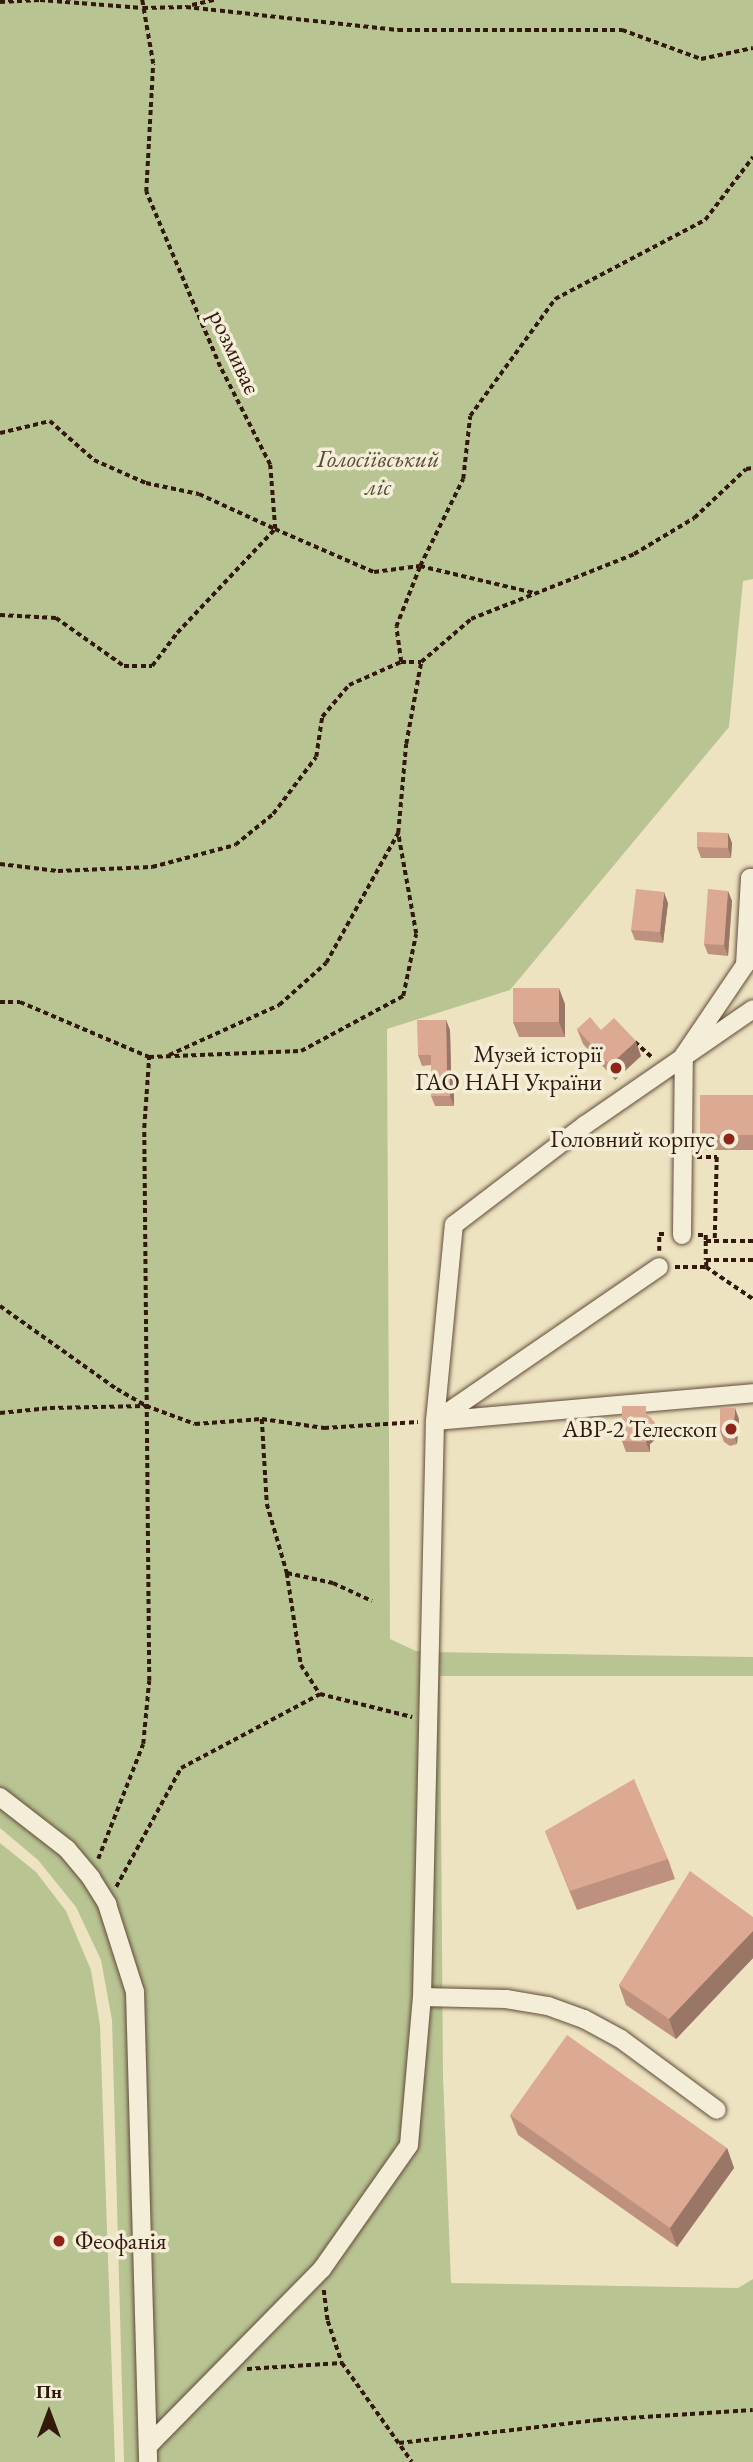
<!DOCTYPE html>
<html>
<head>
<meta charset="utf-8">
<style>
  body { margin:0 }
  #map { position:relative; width:753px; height:2462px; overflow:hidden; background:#eee3c1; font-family:"EB Garamond",serif }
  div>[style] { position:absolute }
  .green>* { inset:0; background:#b9c493 }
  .path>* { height:3.5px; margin-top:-1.75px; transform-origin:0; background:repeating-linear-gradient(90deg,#32190c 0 5px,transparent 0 8.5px) }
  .roads { filter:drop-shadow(0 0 2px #614c39) drop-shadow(0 0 2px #614c39) }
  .minor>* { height:18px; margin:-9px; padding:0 9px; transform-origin:9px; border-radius:9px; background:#f4edd7 }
  .wall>* { inset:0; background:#bd917e }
  .shaded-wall>* { inset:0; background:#9a7666 }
  .building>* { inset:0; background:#dca992 }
  .dots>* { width:19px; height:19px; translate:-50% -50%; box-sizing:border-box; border:4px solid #f4edd7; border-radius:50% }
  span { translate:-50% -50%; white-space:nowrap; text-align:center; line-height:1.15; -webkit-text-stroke:7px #f4edd7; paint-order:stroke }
  .street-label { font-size:24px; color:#32190c }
  .park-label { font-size:24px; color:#5a4c34; font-style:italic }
  .poi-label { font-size:24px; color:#32190c }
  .right { translate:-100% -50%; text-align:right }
  .left { translate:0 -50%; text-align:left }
  .north { position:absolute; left:14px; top:2378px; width:70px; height:70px; -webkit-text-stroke:5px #f4edd7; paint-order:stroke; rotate:0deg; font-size:19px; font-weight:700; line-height:28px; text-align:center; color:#32190c }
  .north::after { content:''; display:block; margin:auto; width:24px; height:32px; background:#32190c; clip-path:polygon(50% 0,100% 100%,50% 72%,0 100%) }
</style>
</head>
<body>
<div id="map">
  <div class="green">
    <div style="clip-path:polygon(0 0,753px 0,753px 579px,743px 581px,729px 727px,510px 990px,387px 1029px,390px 1639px,416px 1651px,429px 1652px,753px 1657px,753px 1676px,440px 1676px,443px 2076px,451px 2283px,738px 2288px,753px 2279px,753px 2462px,124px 2462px,112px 2020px,101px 1960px,76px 1907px,38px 1860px,0 1828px)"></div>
    <div style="clip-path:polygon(0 1843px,36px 1872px,66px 1911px,91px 1970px,100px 2025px,115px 2462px,0 2462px)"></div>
  </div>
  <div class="path">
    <div style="left:0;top:2px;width:40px;rotate:-2.9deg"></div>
    <div style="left:40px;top:0;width:103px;rotate:4.4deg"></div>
    <div style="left:143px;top:8px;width:43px;rotate:-1.3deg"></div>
    <div style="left:186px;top:7px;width:213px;rotate:6.2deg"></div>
    <div style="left:398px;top:30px;width:224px"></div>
    <div style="left:622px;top:30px;width:84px;rotate:20.2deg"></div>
    <div style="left:701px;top:59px;width:53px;rotate:-11.9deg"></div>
    <div style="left:192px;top:5px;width:23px;rotate:-13deg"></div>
    <div style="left:0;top:433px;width:51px;rotate:-13.5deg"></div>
    <div style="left:50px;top:421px;width:59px;rotate:41.6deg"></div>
    <div style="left:94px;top:460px;width:57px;rotate:23.9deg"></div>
    <div style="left:146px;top:483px;width:54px;rotate:11.7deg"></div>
    <div style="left:199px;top:494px;width:84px;rotate:24.7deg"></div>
    <div style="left:275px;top:529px;width:64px;rotate:-94.5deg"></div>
    <div style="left:270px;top:465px;width:110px;rotate:-117deg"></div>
    <div style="left:220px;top:367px;width:190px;rotate:-112.9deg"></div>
    <div style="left:146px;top:192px;width:128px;rotate:-86.9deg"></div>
    <div style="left:153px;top:64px;width:65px;rotate:-99.8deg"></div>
    <div style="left:0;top:615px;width:56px;rotate:3.1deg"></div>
    <div style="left:56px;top:618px;width:83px;rotate:35.2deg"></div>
    <div style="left:124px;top:666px;width:28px"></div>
    <div style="left:152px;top:666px;width:41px;rotate:-52.9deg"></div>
    <div style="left:177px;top:633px;width:143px;rotate:-46.7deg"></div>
    <div style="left:275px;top:529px;width:108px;rotate:23.5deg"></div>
    <div style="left:374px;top:572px;width:46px;rotate:-7.4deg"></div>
    <div style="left:420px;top:566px;width:117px;rotate:13.3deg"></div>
    <div style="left:401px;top:662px;width:35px;rotate:-98deg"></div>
    <div style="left:396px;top:627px;width:66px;rotate:-68.5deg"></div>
    <div style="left:420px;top:566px;width:97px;rotate:-63.7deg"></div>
    <div style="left:463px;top:479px;width:63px;rotate:-83.7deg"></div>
    <div style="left:470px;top:416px;width:145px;rotate:-54deg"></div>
    <div style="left:555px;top:299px;width:170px;rotate:-27.8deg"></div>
    <div style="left:705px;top:220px;width:79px;rotate:-52.7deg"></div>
    <div style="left:0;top:864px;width:58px;rotate:6.9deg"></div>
    <div style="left:58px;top:871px;width:94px;rotate:-2.4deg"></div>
    <div style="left:152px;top:867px;width:86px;rotate:-14.8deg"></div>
    <div style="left:235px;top:845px;width:49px;rotate:-39.2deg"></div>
    <div style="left:273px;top:814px;width:71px;rotate:-53deg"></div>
    <div style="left:316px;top:757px;width:40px;rotate:-81.5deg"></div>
    <div style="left:322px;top:717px;width:42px;rotate:-49.8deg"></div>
    <div style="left:349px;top:685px;width:57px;rotate:-23.9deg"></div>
    <div style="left:401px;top:662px;width:20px"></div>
    <div style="left:0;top:1002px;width:20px"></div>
    <div style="left:20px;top:1002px;width:140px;rotate:23.1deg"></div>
    <div style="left:149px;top:1057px;width:152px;rotate:-2.3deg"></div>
    <div style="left:301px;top:1051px;width:116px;rotate:-28.3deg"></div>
    <div style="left:403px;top:996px;width:63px;rotate:-78.2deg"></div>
    <div style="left:416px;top:934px;width:102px;rotate:-100.2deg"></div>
    <div style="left:635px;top:1042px;width:24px;rotate:42deg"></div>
    <div style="left:169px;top:1055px;width:121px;rotate:-24.4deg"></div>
    <div style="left:279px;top:1005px;width:63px;rotate:-41.8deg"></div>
    <div style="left:326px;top:963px;width:149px;rotate:-61deg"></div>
    <div style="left:398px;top:833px;width:89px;rotate:-84.9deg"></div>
    <div style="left:406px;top:744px;width:83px;rotate:-79.6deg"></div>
    <div style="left:421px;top:662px;width:66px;rotate:-40.7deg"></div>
    <div style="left:471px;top:619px;width:175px;rotate:-21.7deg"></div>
    <div style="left:634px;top:554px;width:70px;rotate:-31deg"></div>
    <div style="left:694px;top:518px;width:71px;rotate:-43.3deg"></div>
    <div style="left:746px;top:469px;width:7px;rotate:-8deg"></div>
    <div style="left:697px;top:1157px;width:20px"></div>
    <div style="left:717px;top:1157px;width:84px;rotate:91.4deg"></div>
    <div style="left:698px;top:1235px;width:8px"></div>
    <div style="left:706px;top:1235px;width:6px;rotate:90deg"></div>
    <div style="left:706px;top:1241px;width:47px"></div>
    <div style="left:706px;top:1241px;width:19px;rotate:90deg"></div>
    <div style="left:659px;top:1251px;width:17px;rotate:-90deg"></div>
    <div style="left:659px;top:1234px;width:7px"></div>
    <div style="left:675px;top:1267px;width:31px"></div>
    <div style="left:706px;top:1267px;width:7px;rotate:-90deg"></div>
    <div style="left:706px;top:1260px;width:47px"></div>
    <div style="left:706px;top:1267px;width:57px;rotate:34.2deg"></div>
    <div style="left:0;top:1306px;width:143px;rotate:35.4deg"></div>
    <div style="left:117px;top:1389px;width:34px;rotate:30deg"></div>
    <div style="left:146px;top:1406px;width:52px;rotate:20.2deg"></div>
    <div style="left:195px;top:1424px;width:67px;rotate:-4.3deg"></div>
    <div style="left:262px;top:1419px;width:63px;rotate:8.3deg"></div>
    <div style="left:324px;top:1428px;width:94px;rotate:-3.7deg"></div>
    <div style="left:0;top:1413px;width:50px;rotate:-5.7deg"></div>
    <div style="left:50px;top:1408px;width:95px;rotate:-1.2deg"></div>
    <div style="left:262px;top:1419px;width:85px;rotate:86.6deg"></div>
    <div style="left:267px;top:1504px;width:72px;rotate:73.8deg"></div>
    <div style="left:287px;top:1573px;width:47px;rotate:12.3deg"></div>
    <div style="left:333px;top:1583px;width:43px;rotate:24.8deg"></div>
    <div style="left:287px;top:1573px;width:93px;rotate:81.3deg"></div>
    <div style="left:301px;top:1665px;width:35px;rotate:57deg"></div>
    <div style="left:98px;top:1859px;width:123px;rotate:-68.6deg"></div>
    <div style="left:143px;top:1744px;width:63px;rotate:-84.6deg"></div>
    <div style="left:149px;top:1681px;width:553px;rotate:-90.52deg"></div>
    <div style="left:144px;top:1128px;width:71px;rotate:-86deg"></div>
    <div style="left:116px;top:1887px;width:136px;rotate:-61.4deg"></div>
    <div style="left:181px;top:1768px;width:157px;rotate:-28deg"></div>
    <div style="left:320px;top:1694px;width:95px;rotate:14deg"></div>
    <div style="left:324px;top:2290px;width:31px;rotate:83deg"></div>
    <div style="left:328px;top:2321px;width:44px;rotate:71.6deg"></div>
    <div style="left:247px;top:2369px;width:95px;rotate:-3.6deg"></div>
    <div style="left:342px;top:2363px;width:121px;rotate:54.7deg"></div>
    <div style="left:399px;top:2443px;width:199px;rotate:-6.6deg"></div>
    <div style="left:597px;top:2420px;width:156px;rotate:-3.7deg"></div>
  </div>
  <div class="roads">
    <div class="minor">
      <div style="left:682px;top:1235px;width:180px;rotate:-89.4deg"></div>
      <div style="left:684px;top:1055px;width:109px;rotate:-55.9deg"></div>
      <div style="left:745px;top:965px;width:87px;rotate:-86.7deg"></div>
      <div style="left:750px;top:878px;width:3px"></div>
      <div style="left:438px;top:1419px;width:268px;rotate:-34.5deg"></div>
      <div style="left:435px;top:1421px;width:319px;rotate:-5deg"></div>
      <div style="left:0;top:1797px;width:85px;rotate:37.8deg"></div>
      <div style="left:67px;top:1849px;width:38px;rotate:50deg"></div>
      <div style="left:91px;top:1878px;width:31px;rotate:58deg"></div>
      <div style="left:107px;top:1904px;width:92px;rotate:72.3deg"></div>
      <div style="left:135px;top:1992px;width:470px;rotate:88.4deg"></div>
      <div style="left:422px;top:1997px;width:84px;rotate:1.4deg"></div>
      <div style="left:506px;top:1999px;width:43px;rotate:9.5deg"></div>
      <div style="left:548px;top:2006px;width:38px;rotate:20deg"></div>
      <div style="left:584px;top:2019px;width:42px;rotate:28.4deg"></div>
      <div style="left:621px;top:2039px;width:119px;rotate:36.5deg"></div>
      <div style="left:148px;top:2446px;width:248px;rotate:-45.5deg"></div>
      <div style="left:322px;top:2269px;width:151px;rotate:-54.9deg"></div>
      <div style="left:409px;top:2145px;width:149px;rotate:-85deg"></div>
      <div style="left:422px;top:1997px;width:576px;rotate:-88.71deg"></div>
      <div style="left:435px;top:1421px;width:197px;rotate:-84.5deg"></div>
      <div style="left:454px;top:1225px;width:165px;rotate:-37.4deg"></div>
      <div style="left:585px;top:1125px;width:204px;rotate:-34.6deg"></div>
    </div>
  </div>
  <div class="wall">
    <div style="clip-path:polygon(728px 833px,732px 843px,731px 858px,701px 858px,697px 847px)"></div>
    <div style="clip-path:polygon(728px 891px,732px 901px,728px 956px,708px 954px,704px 944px)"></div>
    <div style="clip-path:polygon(668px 903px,663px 943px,635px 940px,631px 930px)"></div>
    <div style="clip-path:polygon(565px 1004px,565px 1037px,519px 1037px,513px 1022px)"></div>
    <div style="clip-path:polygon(446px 1020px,450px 1030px,451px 1072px,454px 1081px,454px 1106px,435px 1106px,431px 1096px,431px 1065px,422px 1066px,418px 1055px)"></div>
    <div style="clip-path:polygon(577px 1029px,601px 1030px,641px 1056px,615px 1080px,583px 1044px)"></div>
    <div style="clip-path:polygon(753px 1095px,753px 1150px,706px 1150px,700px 1135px)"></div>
    <div style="clip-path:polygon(650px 1417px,654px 1422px,658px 1432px,657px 1438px,650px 1444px,650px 1452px,626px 1452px,622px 1441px)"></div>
    <div style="clip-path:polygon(739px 1419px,737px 1444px,730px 1446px,724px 1442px,720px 1431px)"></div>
    <div style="clip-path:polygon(545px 1831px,668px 1859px,675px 1879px,577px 1910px)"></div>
    <div style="clip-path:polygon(753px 1917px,753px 1958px,676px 2039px,626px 2005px,619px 1985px)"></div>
    <div style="clip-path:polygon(510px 2115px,727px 2148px,734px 2168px,677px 2247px,518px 2135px)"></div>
  </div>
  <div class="shaded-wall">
    <div style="clip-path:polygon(728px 833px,732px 843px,731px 858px,728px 848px)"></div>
    <div style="clip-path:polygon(728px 891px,732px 901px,728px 956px,724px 945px)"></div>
    <div style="clip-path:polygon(664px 892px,668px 903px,663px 943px,660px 932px)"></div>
    <div style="clip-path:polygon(559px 988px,565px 1004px,565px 1037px,559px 1022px)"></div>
    <div style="clip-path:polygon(446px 1020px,450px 1030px,451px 1072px,454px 1081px,454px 1106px,450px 1096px,447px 1070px)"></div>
    <div style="clip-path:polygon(636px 1041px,641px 1056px,615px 1080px,610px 1065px)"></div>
    <div style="clip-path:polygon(735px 1408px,739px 1419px,737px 1444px,733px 1433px)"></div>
    <div style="clip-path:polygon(654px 1422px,658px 1432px,657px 1438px,650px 1444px,650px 1452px,646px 1442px,646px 1433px)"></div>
    <div style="clip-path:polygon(753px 1931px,753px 1958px,676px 2039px,669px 2019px)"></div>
    <div style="clip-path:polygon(727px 2148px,734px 2168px,677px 2247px,670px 2228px)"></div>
  </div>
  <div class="building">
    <div style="clip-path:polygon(697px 832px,728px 833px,728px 848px,697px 847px)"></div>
    <div style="clip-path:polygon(636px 889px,664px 892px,660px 932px,631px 930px)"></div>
    <div style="clip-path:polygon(708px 889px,728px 891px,724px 945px,704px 944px)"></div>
    <div style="clip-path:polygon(513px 988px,559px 988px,559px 1022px,513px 1022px)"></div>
    <div style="clip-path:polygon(590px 1017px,601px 1030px,614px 1018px,636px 1041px,610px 1065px,577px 1029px)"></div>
    <div style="clip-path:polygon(417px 1020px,446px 1020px,447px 1070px,450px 1070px,450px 1096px,431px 1096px,431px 1055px,418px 1055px)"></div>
    <div style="clip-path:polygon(700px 1095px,753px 1095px,753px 1135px,700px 1135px)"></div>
    <div style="clip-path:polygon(622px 1406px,646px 1406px,646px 1413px,654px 1422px,653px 1428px,646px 1433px,646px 1442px,622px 1441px)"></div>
    <div style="clip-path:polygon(720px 1408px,735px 1408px,733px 1433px,726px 1435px,720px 1431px)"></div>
    <div style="clip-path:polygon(634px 1779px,668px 1859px,570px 1891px,545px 1831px)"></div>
    <div style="clip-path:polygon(690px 1871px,753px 1917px,753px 1931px,669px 2019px,619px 1985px)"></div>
    <div style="clip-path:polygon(567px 2035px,727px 2148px,670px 2228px,510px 2115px)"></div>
  </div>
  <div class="dots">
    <div style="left:616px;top:1068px;background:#8f2418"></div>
    <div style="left:729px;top:1139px;background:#8f2418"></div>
    <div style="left:731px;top:1429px;background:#8f2418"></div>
    <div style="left:59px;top:2241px;background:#8f2418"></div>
  </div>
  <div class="street-label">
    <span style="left:235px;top:352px;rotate:65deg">розмиває</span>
  </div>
  <div class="park-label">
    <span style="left:378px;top:473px">Голосіївський<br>ліс</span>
  </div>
  <div class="poi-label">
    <span class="right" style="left:602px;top:1068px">Музей історії<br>ГАО НАН України</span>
    <span class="right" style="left:715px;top:1139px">Головний корпус</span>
    <span class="right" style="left:717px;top:1429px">АВР-2 Телескоп</span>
    <span class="left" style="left:75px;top:2241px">Феофанія</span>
  </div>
  <div class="north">Пн</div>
</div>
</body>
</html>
